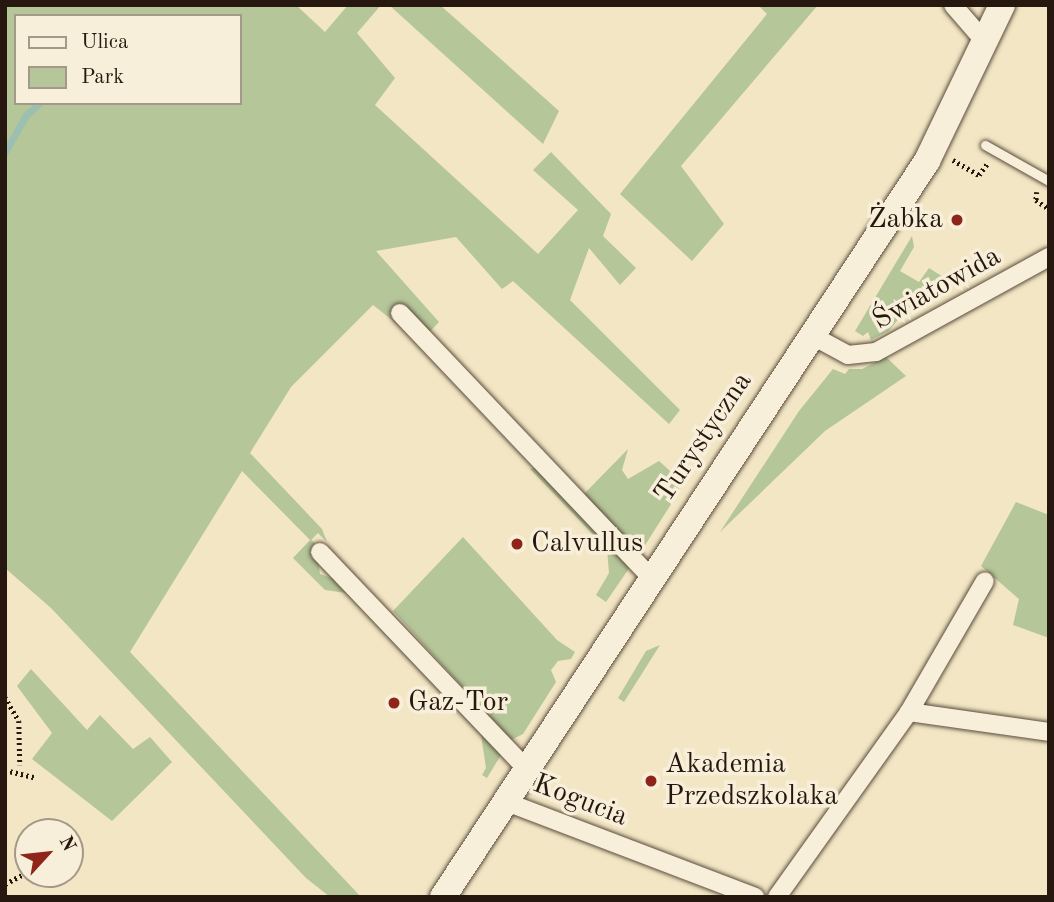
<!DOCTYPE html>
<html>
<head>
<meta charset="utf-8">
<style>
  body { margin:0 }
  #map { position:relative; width:1054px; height:902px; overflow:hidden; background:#f3e6c4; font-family:"Old Standard TT",serif }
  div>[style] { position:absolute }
  .green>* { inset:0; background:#b5c699 }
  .stream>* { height:7px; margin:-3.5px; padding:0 3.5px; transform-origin:3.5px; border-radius:3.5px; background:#9bc0b1 }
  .path>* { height:4.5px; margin-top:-2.25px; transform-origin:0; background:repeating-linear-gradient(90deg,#27180f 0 2px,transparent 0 5.5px) }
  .roads { filter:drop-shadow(0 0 2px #5a4c3c) drop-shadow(0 0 2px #5a4c3c) }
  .service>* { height:9px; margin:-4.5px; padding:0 4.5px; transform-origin:4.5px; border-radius:4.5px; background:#f7efd9 }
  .minor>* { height:18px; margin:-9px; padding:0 9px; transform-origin:9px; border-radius:9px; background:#f7efd9 }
  .secondary>* { height:26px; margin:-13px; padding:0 13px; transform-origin:13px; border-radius:13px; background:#f7efd9 }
  .dots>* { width:19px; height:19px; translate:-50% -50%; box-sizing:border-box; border:4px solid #f7efd9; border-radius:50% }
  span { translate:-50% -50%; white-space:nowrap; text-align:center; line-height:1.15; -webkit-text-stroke:7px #f7efd9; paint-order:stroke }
  .poi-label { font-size:28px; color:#27180f }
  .right { translate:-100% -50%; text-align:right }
  .left { translate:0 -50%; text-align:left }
  .street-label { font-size:28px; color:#27180f }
  .frame { position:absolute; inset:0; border:7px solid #27180f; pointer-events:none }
  .legend { position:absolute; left:14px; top:14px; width:228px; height:91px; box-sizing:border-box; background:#f7efd9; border:2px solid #a49988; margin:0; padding:9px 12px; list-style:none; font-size:21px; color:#27180f }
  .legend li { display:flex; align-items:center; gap:14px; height:35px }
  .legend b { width:35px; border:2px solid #a49988 }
  .north { position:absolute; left:14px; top:818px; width:70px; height:70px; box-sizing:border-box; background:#f7efd9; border:2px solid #a49988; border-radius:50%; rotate:63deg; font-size:19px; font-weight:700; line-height:28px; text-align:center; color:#27180f }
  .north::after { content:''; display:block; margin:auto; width:24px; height:32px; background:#8f2418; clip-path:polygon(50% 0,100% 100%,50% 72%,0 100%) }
</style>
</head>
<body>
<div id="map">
  <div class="green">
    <div style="clip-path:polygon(evenodd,5px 5px,296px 5px,325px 32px,348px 5px,381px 5px,357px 33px,395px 78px,375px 105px,538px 254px,578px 210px,533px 170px,551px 152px,611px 214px,603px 236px,636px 268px,620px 285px,589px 248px,570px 300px,680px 410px,669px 424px,513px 281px,502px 289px,456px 237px,376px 251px,439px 322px,420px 342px,373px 305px,291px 387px,250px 453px,322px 529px,327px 542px,318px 533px,311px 540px,316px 544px,320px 574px,337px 580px,498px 748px,501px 755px,487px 778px,482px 775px,486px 768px,481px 735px,346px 593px,325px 590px,293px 558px,310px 540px,242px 471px,130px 652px,361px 897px,330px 897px,306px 878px,51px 608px,5px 568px,5px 5px,16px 16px,240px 16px,240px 103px,16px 103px,16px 16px)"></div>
    <div style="clip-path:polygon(389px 5px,440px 5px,559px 111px,543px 144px)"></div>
    <div style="clip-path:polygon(758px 5px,818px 5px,681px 166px,724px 224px,692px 261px,620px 194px,767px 14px)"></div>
    <div style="clip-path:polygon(912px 236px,914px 247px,900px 271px,919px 282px,929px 268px,954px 284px,903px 313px,889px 331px,871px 340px,868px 332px,863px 336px,855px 331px)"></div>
    <div style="clip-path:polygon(886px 357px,906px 376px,825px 431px,720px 532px,799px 411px,833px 369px,845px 374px,849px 369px,862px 369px)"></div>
    <div style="clip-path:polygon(628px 449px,622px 470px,628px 479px,659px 461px,679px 479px,675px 484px,680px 490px,642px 550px,636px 551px,583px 495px)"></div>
    <div style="clip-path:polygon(536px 467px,632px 564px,606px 602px,596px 595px,609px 573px,607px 549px,530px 469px)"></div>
    <div style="clip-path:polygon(1016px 502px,1049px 515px,1049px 638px,1013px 625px,1019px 599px,981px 566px)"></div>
    <div style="clip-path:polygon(463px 537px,557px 640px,575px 652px,571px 659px,558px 661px,551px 670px,556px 682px,523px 734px,511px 740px,393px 611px)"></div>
    <div style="clip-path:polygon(660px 645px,624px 702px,618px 698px,646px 651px)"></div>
    <div style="clip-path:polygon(31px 669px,87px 730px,100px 715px,133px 749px,150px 737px,172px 762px,112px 821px,32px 759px,52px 733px,17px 686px)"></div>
  </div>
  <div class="stream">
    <div style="left:5px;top:152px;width:43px;rotate:-60.4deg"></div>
    <div style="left:26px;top:115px;width:18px;rotate:-41deg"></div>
  </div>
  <div class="path">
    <div style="left:953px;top:160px;width:30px;rotate:30deg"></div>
    <div style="left:979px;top:175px;width:14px;rotate:-54deg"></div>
    <div style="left:1037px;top:192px;width:8px;rotate:97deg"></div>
    <div style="left:1036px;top:200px;width:16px;rotate:35deg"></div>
    <div style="left:5px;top:697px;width:28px;rotate:60deg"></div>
    <div style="left:19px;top:721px;width:44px;rotate:88.7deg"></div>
    <div style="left:5px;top:770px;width:30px;rotate:14deg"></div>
    <div style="left:28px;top:838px;width:15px;rotate:132deg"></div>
    <div style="left:18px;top:849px;width:13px;rotate:42deg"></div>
    <div style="left:70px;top:845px;width:6px;rotate:-18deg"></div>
    <div style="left:5px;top:884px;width:26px;rotate:-28deg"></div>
  </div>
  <div class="roads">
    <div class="service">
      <div style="left:985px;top:145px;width:73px;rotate:29.4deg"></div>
    </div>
    <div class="minor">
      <div style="left:953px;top:5px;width:49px;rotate:49.1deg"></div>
      <div style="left:400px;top:313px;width:363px;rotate:46.5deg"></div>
      <div style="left:811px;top:335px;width:42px;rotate:28.4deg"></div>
      <div style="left:848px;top:355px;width:28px;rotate:-6deg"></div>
      <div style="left:876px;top:352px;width:197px;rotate:-28.8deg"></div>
      <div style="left:320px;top:552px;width:297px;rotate:46.4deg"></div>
      <div style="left:909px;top:712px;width:141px;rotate:8.1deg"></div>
      <div style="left:504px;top:801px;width:269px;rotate:20.9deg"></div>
      <div style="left:777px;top:897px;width:227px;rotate:-54.5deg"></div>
      <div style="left:909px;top:712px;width:151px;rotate:-59.9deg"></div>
    </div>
    <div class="secondary">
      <div style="left:443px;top:897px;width:881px;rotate:-56.67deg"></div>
      <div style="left:927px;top:161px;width:173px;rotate:-64.3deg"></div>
    </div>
  </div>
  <div class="dots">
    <div style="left:957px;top:220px;background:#8f2418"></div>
    <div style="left:517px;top:544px;background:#8f2418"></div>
    <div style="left:394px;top:703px;background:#8f2418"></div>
    <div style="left:651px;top:781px;background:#8f2418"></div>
  </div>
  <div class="poi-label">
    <span class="right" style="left:943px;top:220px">Żabka</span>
    <span class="left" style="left:531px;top:544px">Calvullus</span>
    <span class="left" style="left:408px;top:703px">Gaz-Tor</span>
    <span class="left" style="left:665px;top:781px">Akademia<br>Przedszkolaka</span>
  </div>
  <div class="street-label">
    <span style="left:937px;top:289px;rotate:-29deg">Światowida</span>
    <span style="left:704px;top:438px;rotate:-56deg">Turystyczna</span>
    <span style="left:580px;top:801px;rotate:21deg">Kogucia</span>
  </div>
  <div class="frame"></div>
  <ul class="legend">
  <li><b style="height:9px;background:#f7efd9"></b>Ulica</li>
  <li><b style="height:19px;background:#b5c699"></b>Park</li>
  </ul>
  <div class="north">N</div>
</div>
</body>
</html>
